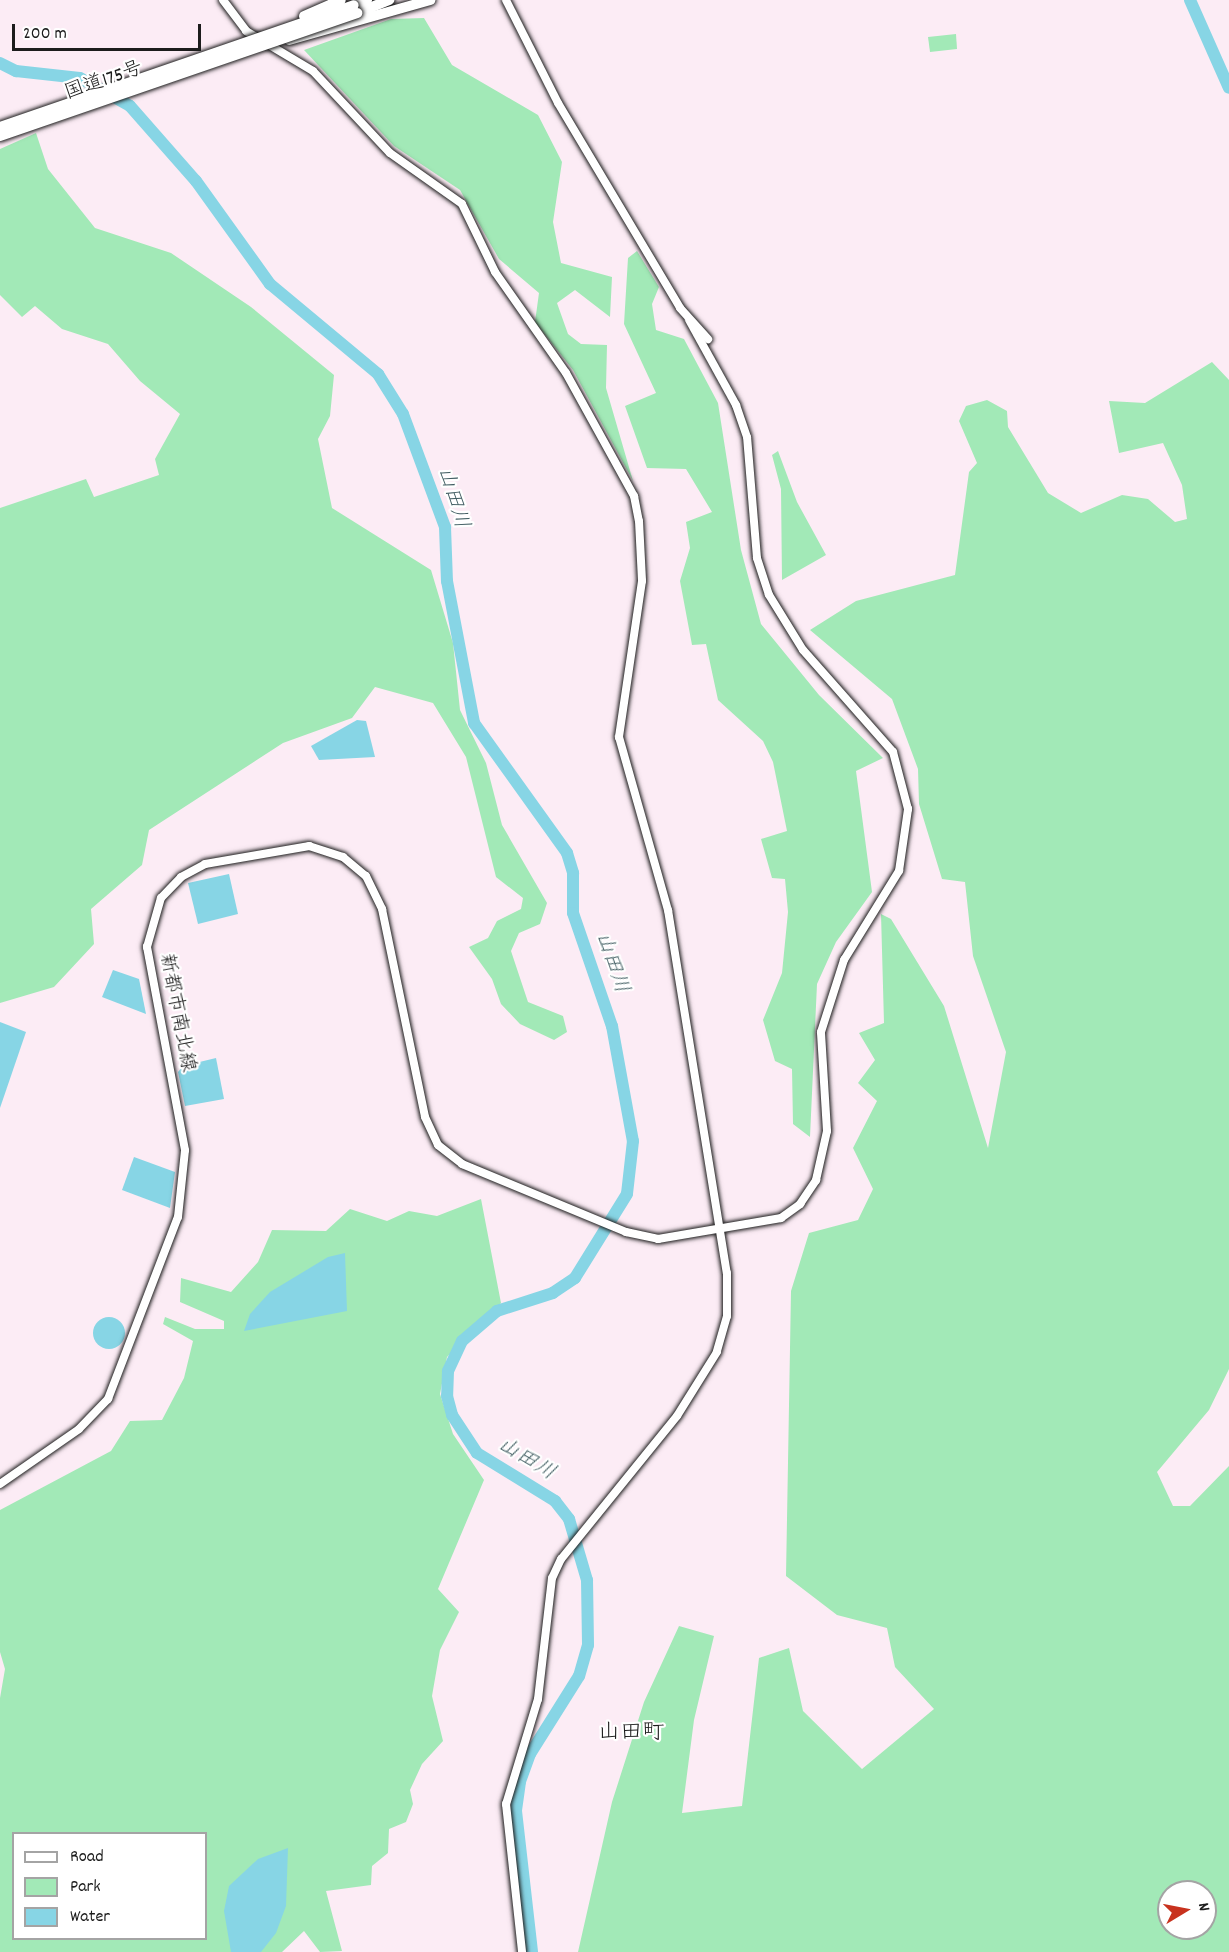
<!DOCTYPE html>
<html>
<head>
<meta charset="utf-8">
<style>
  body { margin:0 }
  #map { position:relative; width:1229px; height:1952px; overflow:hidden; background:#fcecf5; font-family:Dekko,"Klee One",sans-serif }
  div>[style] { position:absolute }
  .green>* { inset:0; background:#a2e9b7 }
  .water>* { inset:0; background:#87d5e5 }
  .round { border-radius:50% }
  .river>* { height:12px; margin:-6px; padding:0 6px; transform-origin:6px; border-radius:6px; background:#87d5e5 }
  .roads { filter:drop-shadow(0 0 2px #1c1c1c) drop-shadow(0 0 2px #1c1c1c) }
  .minor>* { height:8px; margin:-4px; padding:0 4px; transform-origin:4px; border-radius:4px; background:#fff }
  .highway>* { height:10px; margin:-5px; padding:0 5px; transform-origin:5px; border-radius:5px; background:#fff }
  .bridges { filter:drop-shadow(0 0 2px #1c1c1c) drop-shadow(0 0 2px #1c1c1c) }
  .highway-bridge>* { height:10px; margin:-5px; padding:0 5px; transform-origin:5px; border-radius:5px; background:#fff }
  span { translate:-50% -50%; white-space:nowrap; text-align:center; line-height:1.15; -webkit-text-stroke:4.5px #fff; paint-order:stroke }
  .street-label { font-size:20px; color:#1c1c1c }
  .water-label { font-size:21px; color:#415d62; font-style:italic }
  .quarter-label { font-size:22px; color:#1c1c1c }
  .legend { position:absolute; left:12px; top:1832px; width:195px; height:108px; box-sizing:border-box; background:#fff; border:2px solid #a4a4a4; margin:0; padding:8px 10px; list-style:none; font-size:18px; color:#1c1c1c }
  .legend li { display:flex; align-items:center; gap:12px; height:30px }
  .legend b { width:30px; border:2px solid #a4a4a4 }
  .north { position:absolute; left:1157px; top:1880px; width:60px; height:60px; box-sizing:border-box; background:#fff; border:2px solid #a4a4a4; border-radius:50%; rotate:80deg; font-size:16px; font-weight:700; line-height:24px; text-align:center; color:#1c1c1c }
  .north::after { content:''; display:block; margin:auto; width:21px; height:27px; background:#c8321e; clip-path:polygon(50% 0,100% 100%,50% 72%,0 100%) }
  .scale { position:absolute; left:12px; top:24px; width:189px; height:27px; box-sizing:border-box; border:3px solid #1c1c1c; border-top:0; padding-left:8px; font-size:18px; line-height:21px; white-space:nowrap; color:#1c1c1c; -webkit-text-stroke:4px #fff; paint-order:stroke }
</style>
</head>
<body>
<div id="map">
  <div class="green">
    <div style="clip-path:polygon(424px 18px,452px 65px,538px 115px,562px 162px,553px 222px,561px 263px,612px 277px,610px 317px,575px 290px,557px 303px,568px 334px,581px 344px,607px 345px,606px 388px,633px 481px,573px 370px,535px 322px,539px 293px,499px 259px,460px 190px,394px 146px,304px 50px,391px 19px)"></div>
    <div style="clip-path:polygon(956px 34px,957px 49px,930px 52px,928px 37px)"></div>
    <div style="clip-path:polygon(36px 133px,48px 169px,95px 228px,171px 253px,251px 307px,334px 375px,330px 416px,318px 439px,332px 508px,431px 570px,453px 643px,460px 710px,486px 763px,502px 825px,547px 903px,540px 924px,519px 933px,511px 951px,528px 1002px,563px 1016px,567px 1032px,554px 1040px,520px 1024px,501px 1004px,492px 979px,469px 947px,488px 938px,497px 921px,521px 909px,523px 898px,496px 877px,466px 757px,433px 703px,375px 687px,352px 718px,283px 743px,149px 830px,142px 865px,91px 909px,94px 944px,54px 987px,0 1003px,0 508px,86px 479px,94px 497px,159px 475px,155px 459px,180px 414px,140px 381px,108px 344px,62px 329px,35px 306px,22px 317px,0 295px,0 149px)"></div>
    <div style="clip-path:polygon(637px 251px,659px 287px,652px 304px,656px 330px,684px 339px,718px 403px,741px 550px,761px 624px,819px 695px,883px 758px,856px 771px,872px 892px,836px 942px,817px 984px,810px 1137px,793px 1124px,792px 1069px,775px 1061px,763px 1020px,782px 973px,788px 912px,785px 879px,772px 878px,761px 839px,787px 831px,773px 762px,763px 741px,718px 700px,706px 644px,692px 645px,680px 581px,690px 548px,686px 522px,712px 512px,686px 469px,647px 468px,625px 406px,656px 393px,624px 324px,628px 258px)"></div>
    <div style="clip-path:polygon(evenodd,1212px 362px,1229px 380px,1229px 1369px,1209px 1410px,1157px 1472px,1173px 1506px,1190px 1506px,1229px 1466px,1229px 1952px,578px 1952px,612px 1802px,644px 1702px,679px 1626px,714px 1636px,694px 1720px,682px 1813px,742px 1806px,759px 1658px,789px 1648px,803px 1711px,862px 1769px,934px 1709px,895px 1667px,887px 1628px,837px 1615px,786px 1576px,791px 1291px,809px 1233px,858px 1220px,873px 1189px,853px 1148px,877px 1101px,858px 1083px,875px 1060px,859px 1033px,884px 1023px,881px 914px,891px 919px,944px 1006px,988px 1148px,1006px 1052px,973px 956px,965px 882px,942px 879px,919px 804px,918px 769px,892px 699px,810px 630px,856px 601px,955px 575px,969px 472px,977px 463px,959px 421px,966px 406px,987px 400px,1007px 411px,1008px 427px,1048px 493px,1081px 513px,1122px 495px,1148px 499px,1175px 522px,1187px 519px,1182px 485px,1163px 443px,1119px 453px,1109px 401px,1145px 403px,1212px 362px,1169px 1892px,1205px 1892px,1205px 1928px,1169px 1928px,1169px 1892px)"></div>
    <div style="clip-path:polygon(778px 451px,797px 502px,826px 555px,782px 580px,781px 489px,772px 455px)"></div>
    <div style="clip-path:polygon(evenodd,481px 1199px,501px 1303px,447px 1357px,440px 1394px,453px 1434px,484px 1480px,438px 1589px,459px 1612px,440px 1650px,432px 1696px,443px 1741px,422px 1764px,410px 1790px,413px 1804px,406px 1822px,389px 1829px,388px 1853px,372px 1866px,371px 1885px,326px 1891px,342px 1951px,320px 1952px,304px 1931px,282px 1952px,0 1952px,0 1698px,5px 1669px,0 1652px,0 1510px,111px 1451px,130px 1421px,162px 1420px,184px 1378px,193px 1341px,163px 1324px,165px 1317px,195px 1329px,224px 1329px,224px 1321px,180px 1302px,181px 1278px,231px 1292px,258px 1262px,272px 1230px,326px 1231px,350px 1209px,387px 1221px,409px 1211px,437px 1216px,481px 1199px,14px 1834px,206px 1834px,206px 1938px,14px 1938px,14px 1834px)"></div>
  </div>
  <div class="water">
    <div style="clip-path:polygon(357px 720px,366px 721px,375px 757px,319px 760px,311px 746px)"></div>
    <div style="clip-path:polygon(229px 874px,238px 914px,198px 924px,188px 883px)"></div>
    <div style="clip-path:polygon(113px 970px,139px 979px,146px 1014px,102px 997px)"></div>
    <div style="clip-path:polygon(0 1022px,26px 1032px,0 1108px)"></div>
    <div style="clip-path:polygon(216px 1058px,224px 1099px,185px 1106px,178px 1072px,183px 1066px)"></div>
    <div style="clip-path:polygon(134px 1157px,175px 1172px,170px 1208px,122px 1190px)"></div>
    <div style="clip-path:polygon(345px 1253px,347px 1311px,244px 1331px,250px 1314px,270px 1292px,328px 1257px)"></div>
    <div class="round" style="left:93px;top:1317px;width:32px;height:32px"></div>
    <div style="clip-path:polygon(288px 1848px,286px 1906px,276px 1933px,261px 1952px,231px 1952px,224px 1911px,229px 1886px,258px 1859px)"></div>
  </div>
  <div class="river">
    <div style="left:1190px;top:0;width:96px;rotate:66.1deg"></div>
    <div style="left:0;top:63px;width:18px;rotate:27deg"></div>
    <div style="left:16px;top:71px;width:64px;rotate:6.2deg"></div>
    <div style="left:80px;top:78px;width:57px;rotate:29.2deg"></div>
    <div style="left:130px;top:106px;width:100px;rotate:48.7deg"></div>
    <div style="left:196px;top:181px;width:127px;rotate:54.3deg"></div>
    <div style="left:270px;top:284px;width:141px;rotate:39.8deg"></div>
    <div style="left:378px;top:374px;width:47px;rotate:58deg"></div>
    <div style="left:403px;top:414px;width:121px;rotate:69.6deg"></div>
    <div style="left:445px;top:527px;width:54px;rotate:87.9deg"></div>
    <div style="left:447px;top:581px;width:145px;rotate:79.2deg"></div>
    <div style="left:474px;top:723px;width:160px;rotate:54.4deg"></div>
    <div style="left:567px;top:853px;width:21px;rotate:73deg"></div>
    <div style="left:573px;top:873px;width:40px;rotate:90deg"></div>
    <div style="left:573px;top:913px;width:120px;rotate:71deg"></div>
    <div style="left:612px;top:1026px;width:117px;rotate:79.7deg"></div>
    <div style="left:633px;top:1141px;width:53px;rotate:96.5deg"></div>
    <div style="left:627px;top:1194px;width:99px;rotate:121.8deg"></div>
    <div style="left:575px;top:1278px;width:27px;rotate:146deg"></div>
    <div style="left:553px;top:1293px;width:59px;rotate:162.2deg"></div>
    <div style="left:497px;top:1311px;width:46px;rotate:139.4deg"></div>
    <div style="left:462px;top:1341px;width:33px;rotate:115deg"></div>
    <div style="left:448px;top:1371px;width:25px;rotate:92deg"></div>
    <div style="left:447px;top:1396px;width:20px;rotate:75deg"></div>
    <div style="left:452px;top:1415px;width:45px;rotate:56.7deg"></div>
    <div style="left:477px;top:1453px;width:92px;rotate:31.6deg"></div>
    <div style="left:555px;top:1501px;width:23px;rotate:52deg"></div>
    <div style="left:569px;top:1519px;width:64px;rotate:73.6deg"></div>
    <div style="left:587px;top:1580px;width:65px;rotate:89.1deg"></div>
    <div style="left:588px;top:1645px;width:32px;rotate:106deg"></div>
    <div style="left:579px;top:1676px;width:92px;rotate:122.1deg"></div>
    <div style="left:530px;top:1754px;width:30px;rotate:110deg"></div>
    <div style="left:520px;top:1782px;width:29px;rotate:98deg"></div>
    <div style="left:516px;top:1811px;width:142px;rotate:83.5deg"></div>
  </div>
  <div class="roads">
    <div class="minor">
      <div style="left:223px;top:0;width:39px;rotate:53deg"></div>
      <div style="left:246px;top:31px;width:78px;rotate:30.8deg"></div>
      <div style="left:313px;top:71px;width:112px;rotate:46.8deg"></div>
      <div style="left:390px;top:153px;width:88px;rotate:35.3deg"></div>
      <div style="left:462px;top:204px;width:76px;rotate:64.1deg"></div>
      <div style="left:495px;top:272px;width:123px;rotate:54.9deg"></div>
      <div style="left:566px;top:373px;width:141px;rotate:61.1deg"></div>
      <div style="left:634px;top:496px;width:25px;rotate:79deg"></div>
      <div style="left:639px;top:521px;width:60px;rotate:87.1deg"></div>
      <div style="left:642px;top:581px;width:158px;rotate:98.4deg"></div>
      <div style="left:619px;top:737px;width:180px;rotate:74.2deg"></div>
      <div style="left:668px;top:910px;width:368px;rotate:80.8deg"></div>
      <div style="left:727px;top:1273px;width:43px;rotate:90deg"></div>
      <div style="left:727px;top:1316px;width:37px;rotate:106deg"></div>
      <div style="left:717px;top:1352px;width:75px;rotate:122deg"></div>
      <div style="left:677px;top:1416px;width:184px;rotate:129deg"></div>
      <div style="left:561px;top:1559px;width:21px;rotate:115deg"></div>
      <div style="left:552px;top:1578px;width:122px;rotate:96.6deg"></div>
      <div style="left:538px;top:1699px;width:110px;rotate:106.9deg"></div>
      <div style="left:506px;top:1804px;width:149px;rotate:83.8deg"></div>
      <div style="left:506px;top:0;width:115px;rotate:63.2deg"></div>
      <div style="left:558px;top:103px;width:239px;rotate:59.2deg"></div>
      <div style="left:680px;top:308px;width:42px;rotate:47.9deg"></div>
      <div style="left:0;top:1484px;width:96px;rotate:-34.8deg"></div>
      <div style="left:79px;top:1429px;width:42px;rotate:-46deg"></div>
      <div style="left:108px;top:1399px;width:195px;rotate:-69deg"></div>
      <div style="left:178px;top:1217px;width:67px;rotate:-84deg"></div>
      <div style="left:185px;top:1150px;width:207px;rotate:-100.6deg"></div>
      <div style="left:147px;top:947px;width:51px;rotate:-74.1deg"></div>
      <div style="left:161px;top:898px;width:29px;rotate:-46deg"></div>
      <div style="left:181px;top:877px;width:27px;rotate:-28deg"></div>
      <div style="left:205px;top:864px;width:106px;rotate:-9.8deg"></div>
      <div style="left:309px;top:846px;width:36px;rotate:18deg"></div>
      <div style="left:343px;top:857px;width:30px;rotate:40deg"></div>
      <div style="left:366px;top:876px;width:37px;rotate:64deg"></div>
      <div style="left:382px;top:909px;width:212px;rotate:78.3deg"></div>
      <div style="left:425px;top:1117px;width:31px;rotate:65deg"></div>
      <div style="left:438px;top:1145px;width:31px;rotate:38deg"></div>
      <div style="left:462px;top:1164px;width:178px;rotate:22.5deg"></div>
      <div style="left:626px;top:1232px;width:33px;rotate:12deg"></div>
      <div style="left:658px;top:1239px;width:125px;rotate:-9.7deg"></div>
      <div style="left:781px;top:1218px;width:24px;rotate:-36deg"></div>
      <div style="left:800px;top:1204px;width:29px;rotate:-56deg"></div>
      <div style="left:816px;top:1180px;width:50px;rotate:-77.3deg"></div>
      <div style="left:827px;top:1131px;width:99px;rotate:-93.5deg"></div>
      <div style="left:821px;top:1032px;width:76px;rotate:-72.3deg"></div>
      <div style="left:844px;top:960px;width:105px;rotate:-58.3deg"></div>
      <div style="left:899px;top:871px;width:63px;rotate:-81.7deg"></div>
      <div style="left:908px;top:809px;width:59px;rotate:-104.7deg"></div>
      <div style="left:893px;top:752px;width:136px;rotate:-131.4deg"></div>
      <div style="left:803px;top:650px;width:65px;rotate:-121.7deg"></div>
      <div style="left:769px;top:595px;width:39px;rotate:-108deg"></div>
      <div style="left:757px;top:558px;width:121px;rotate:-94.7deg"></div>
      <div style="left:747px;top:437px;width:34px;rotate:-109deg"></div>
      <div style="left:736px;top:405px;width:97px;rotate:-118.9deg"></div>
    </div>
    <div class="highway">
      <div style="left:354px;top:5px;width:14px;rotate:-21deg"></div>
      <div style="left:357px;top:13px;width:35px;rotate:-22deg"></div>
      <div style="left:289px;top:40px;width:147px;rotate:-15.8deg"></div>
    </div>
  </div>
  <div class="bridges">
    <div class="highway-bridge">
      <div style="left:304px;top:16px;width:40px;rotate:-23.4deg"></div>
      <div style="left:0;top:127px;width:374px;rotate:-19deg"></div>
      <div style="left:0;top:136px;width:378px;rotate:-19deg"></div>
    </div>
  </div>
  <div class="street-label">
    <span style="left:104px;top:82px;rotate:-19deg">国道175号</span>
    <span style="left:176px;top:1013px;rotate:79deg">新都市南北線</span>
  </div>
  <div class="water-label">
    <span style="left:452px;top:498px;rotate:73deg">山田川</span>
    <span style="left:611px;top:963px;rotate:71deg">山田川</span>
    <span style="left:526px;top:1460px;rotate:31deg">山田川</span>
  </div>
  <div class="quarter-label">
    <span style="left:631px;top:1734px">山田町</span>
  </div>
  <ul class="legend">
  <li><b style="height:8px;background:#fff"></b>Road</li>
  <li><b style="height:16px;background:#a2e9b7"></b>Park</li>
  <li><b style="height:16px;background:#87d5e5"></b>Water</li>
  </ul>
  <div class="north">N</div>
  <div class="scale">200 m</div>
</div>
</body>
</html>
